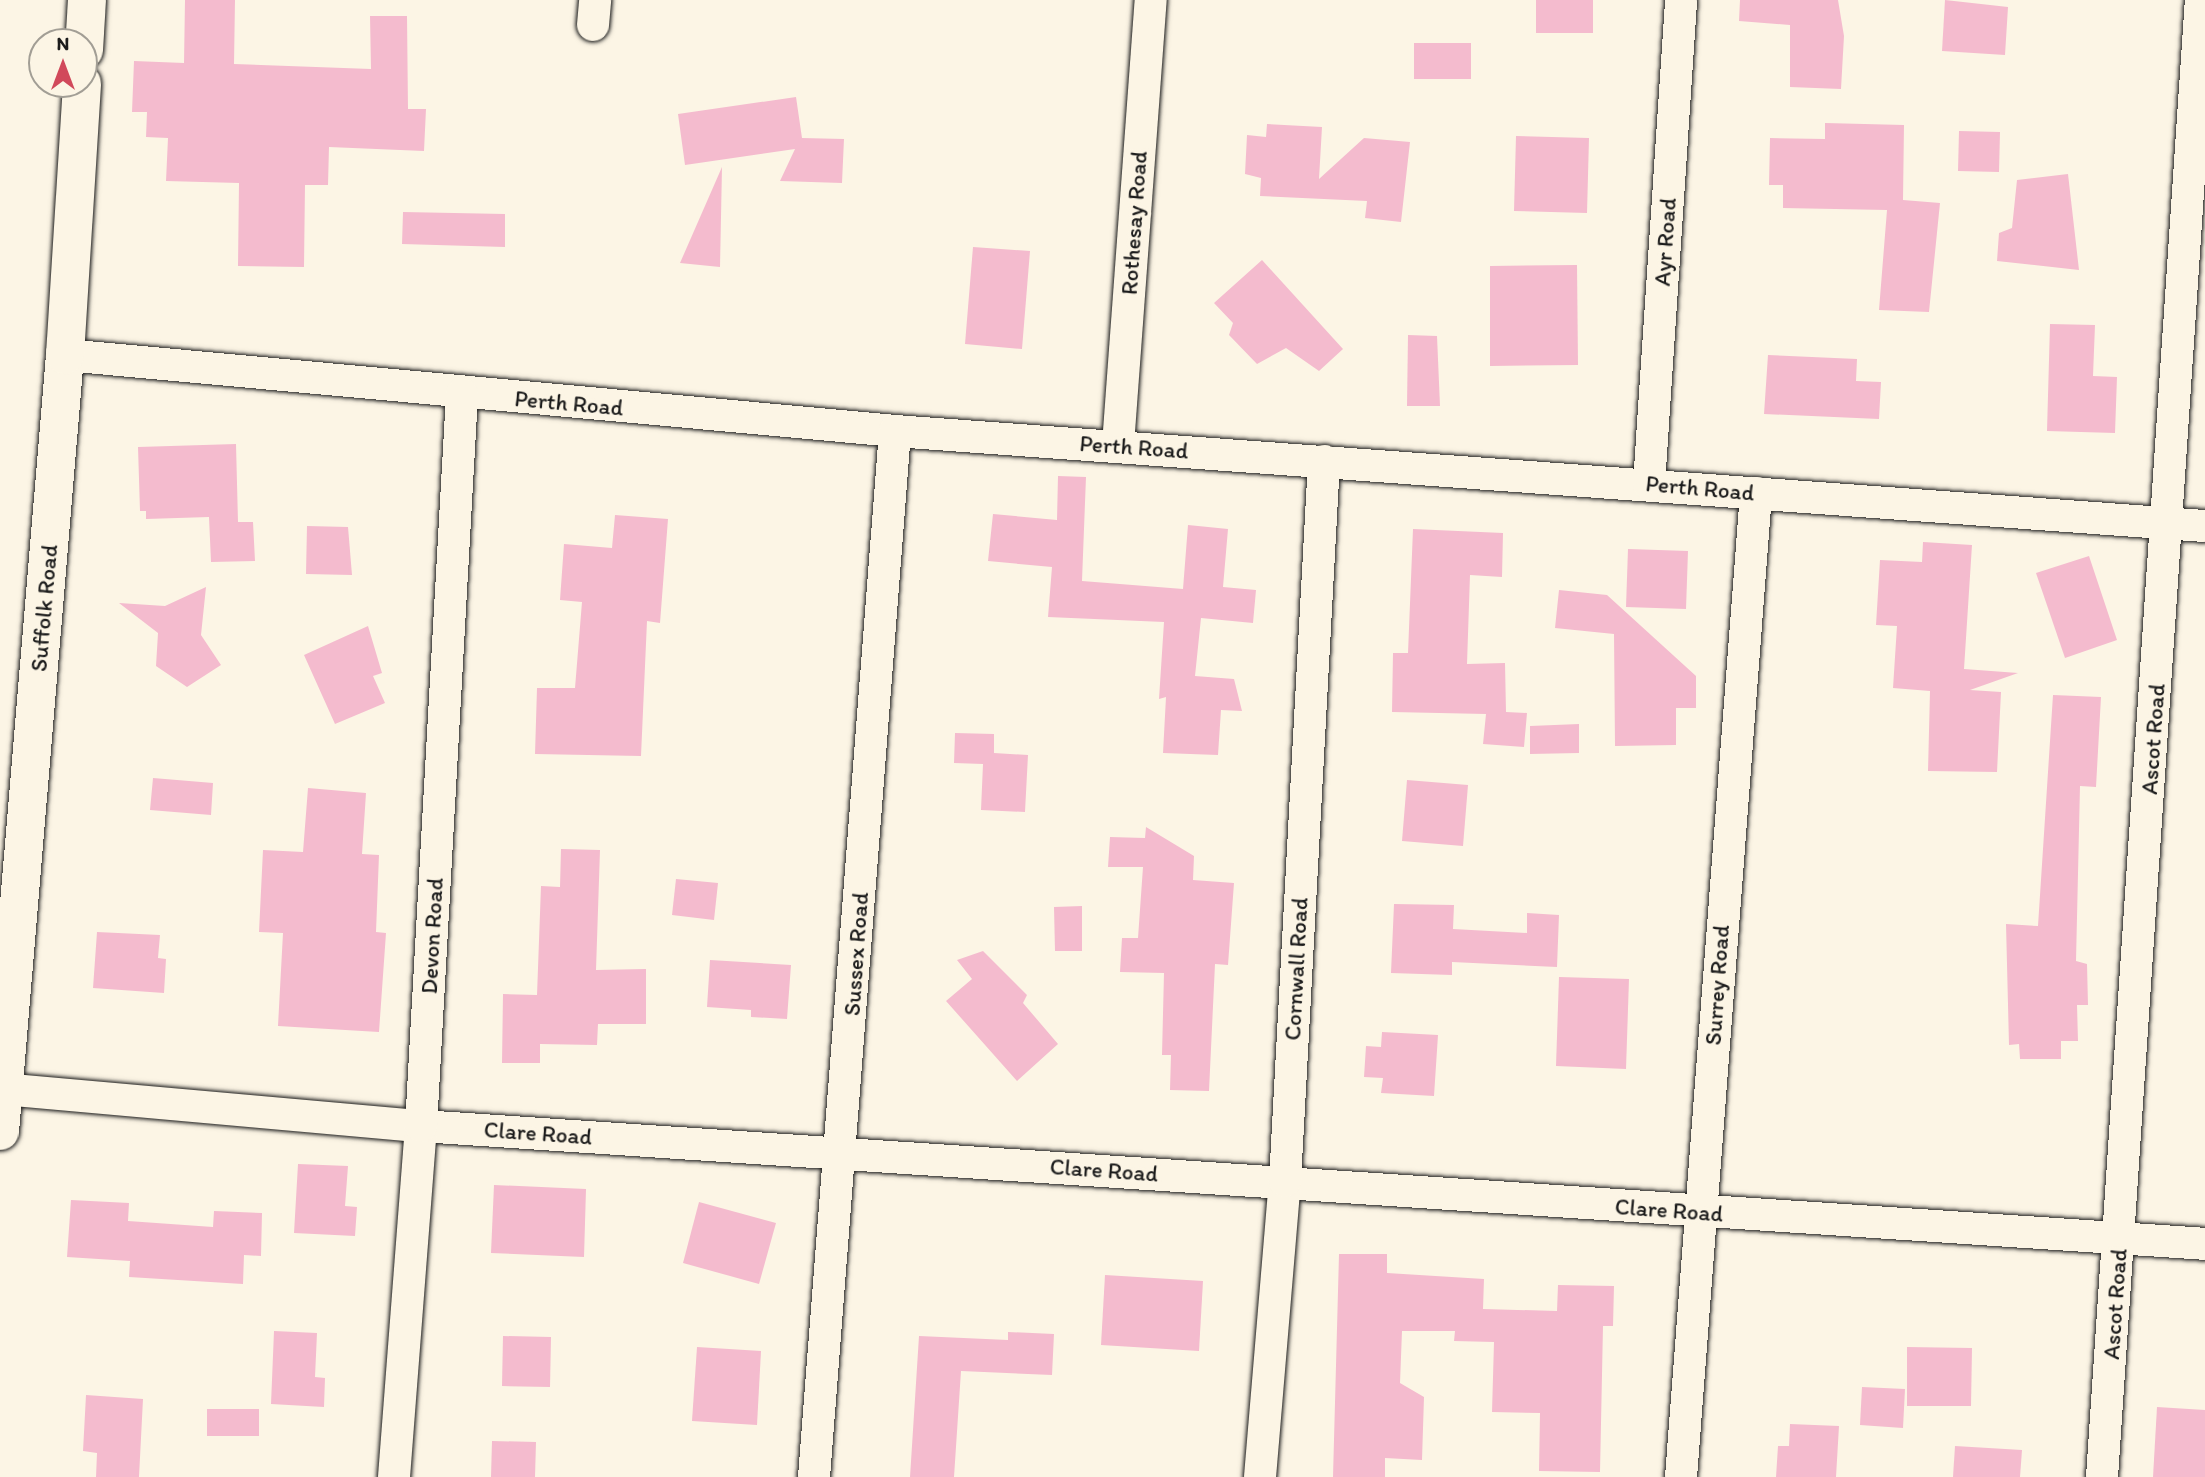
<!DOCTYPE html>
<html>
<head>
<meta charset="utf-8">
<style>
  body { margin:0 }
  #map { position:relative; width:2205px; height:1477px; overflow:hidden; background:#fcf5e5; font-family:Itim,sans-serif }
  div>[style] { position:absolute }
  .building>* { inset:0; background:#f4bbce }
  .roads { filter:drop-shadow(0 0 2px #1c1c1c) drop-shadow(0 0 2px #1c1c1c) }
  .minor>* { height:32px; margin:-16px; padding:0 16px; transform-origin:16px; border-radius:16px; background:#fcf5e5 }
  .tertiary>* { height:38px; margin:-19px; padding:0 19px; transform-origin:19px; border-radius:19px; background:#fcf5e5 }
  span { translate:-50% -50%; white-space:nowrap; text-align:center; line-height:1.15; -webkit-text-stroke:7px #fcf5e5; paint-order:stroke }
  .street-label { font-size:23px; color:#1c1c1c }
  .north { position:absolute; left:28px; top:28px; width:70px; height:70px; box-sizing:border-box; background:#fcf5e5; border:2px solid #a29e95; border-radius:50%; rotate:0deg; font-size:19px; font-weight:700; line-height:28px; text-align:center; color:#1c1c1c }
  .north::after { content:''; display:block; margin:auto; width:24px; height:32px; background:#d1495b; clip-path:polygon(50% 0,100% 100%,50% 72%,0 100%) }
</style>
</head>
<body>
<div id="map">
  <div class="building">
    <div style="clip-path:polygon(185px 0,235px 0,234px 64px,371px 69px,370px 16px,407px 16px,408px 109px,426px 109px,424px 151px,329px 147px,328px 185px,305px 185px,304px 267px,238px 266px,239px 183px,166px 181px,168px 138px,146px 137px,147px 112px,132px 112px,134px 61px,184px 63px)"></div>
    <div style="clip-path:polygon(1536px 0,1593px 0,1593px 33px,1536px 33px)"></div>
    <div style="clip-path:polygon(1740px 0,1838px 0,1844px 36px,1841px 89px,1790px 87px,1790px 25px,1739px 21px)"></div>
    <div style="clip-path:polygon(1945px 0,2008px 7px,2005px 55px,1942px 51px)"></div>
    <div style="clip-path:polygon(1414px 43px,1471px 43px,1471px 79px,1414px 79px)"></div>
    <div style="clip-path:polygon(796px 97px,802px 138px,844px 139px,842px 183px,780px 181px,795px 149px,685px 165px,678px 114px)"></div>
    <div style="clip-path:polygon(1825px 123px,1904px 125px,1903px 200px,1940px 203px,1929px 312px,1879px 310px,1887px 210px,1783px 208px,1783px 185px,1769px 185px,1770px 138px,1825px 139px)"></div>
    <div style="clip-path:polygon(1267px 124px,1322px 127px,1319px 179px,1364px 138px,1410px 142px,1401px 222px,1365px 218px,1367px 201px,1260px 196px,1261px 178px,1245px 174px,1247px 135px,1266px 137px)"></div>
    <div style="clip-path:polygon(1959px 131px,2000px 132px,1999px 172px,1958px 171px)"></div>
    <div style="clip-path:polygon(1516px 136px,1589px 138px,1587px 213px,1514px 211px)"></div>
    <div style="clip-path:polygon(722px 167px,720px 267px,680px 263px)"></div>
    <div style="clip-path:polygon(2068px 174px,2079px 270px,1997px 261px,1999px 233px,2012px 228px,2017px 180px)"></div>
    <div style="clip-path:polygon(403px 212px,505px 214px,505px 247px,402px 244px)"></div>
    <div style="clip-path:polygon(973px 247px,1030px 251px,1022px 349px,965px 344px)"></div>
    <div style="clip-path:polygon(1262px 260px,1343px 349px,1319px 371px,1286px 348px,1257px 364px,1229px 335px,1233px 323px,1214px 303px)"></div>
    <div style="clip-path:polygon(1577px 265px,1578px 365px,1490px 366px,1490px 266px)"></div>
    <div style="clip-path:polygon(2050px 324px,2095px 325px,2093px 376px,2117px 377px,2115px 433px,2047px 431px)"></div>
    <div style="clip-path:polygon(1408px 335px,1437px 336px,1440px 406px,1407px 406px)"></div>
    <div style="clip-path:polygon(1768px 355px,1857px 359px,1856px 381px,1881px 382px,1879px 419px,1764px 414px)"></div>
    <div style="clip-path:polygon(236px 444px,238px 522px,253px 522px,255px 561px,211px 562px,209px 517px,146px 519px,146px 511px,140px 511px,138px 447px)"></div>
    <div style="clip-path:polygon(1058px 476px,1086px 477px,1082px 581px,1183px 589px,1188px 525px,1228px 529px,1223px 587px,1256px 590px,1253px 623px,1201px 618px,1195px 676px,1234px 679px,1242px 711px,1221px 710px,1218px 755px,1163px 753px,1166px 697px,1159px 699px,1164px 622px,1048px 617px,1052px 567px,988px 561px,993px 514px,1057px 520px)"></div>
    <div style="clip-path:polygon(615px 515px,668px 519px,660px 623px,647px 621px,641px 756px,535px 754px,537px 688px,575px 688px,582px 602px,560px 600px,564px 544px,612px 548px)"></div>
    <div style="clip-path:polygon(307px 526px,348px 527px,352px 575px,306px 574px)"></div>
    <div style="clip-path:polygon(1413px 529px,1503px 533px,1502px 577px,1470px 575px,1467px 664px,1505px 663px,1506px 712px,1527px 713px,1524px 747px,1483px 744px,1486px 714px,1392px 712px,1393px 653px,1408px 653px)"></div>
    <div style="clip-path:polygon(1923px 542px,1972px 545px,1964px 669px,2018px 673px,1970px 690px,2001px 692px,1997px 772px,1928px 771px,1930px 691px,1893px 688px,1897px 626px,1876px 625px,1880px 560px,1922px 562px)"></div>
    <div style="clip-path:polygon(1628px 549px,1688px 551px,1686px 609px,1626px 607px)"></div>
    <div style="clip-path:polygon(2089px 556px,2117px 640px,2065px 658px,2036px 573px)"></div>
    <div style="clip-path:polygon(206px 587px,201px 635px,221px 665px,187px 687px,156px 666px,158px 633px,119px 603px,165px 606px)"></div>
    <div style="clip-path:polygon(1559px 590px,1607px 595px,1696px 676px,1696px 708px,1676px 708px,1676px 745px,1615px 746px,1614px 634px,1555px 628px)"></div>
    <div style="clip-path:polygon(368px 626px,382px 673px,373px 676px,385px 703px,335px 724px,304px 655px)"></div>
    <div style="clip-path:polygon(2053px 695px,2101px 697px,2096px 787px,2080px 786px,2076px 961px,2087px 964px,2088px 1005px,2077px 1005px,2078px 1041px,2061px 1041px,2061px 1059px,2020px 1059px,2019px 1044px,2009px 1045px,2006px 924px,2038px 926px)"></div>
    <div style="clip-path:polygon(1579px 724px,1579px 753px,1530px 754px,1530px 726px)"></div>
    <div style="clip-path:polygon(955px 733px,994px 734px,994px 753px,1028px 755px,1025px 812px,981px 810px,983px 764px,954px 763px)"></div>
    <div style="clip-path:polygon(153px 778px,213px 783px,211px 815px,150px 810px)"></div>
    <div style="clip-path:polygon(1407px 780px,1468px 785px,1463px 846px,1402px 841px)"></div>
    <div style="clip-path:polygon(308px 788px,366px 793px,362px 854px,379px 855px,376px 932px,386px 933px,379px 1032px,278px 1026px,283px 933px,259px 932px,263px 850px,303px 852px)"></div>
    <div style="clip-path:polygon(1146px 827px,1194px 856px,1193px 880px,1234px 883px,1228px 965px,1215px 964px,1209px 1091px,1170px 1090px,1171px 1055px,1162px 1055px,1164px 973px,1120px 972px,1122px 938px,1138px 938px,1143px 867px,1108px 867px,1110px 837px,1145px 838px)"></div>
    <div style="clip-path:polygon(561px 849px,600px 850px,596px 970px,646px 969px,646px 1024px,598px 1024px,597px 1045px,540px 1044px,540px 1063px,502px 1063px,503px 994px,537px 995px,541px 886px,560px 887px)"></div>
    <div style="clip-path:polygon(676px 879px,718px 883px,714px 920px,672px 915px)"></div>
    <div style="clip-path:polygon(1394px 904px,1454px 905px,1453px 929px,1527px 933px,1527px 913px,1559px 915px,1557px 967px,1452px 962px,1452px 975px,1391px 973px)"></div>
    <div style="clip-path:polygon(1082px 906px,1082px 951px,1055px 951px,1054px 907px)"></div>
    <div style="clip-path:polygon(97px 932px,160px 935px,158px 958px,166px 959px,164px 993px,93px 988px)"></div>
    <div style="clip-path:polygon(983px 951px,1027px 995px,1023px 1003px,1058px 1044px,1017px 1081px,946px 1001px,972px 979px,957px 960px)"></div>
    <div style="clip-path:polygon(710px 960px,791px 965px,787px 1019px,751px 1017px,751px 1010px,707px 1007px)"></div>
    <div style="clip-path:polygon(1559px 977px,1629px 979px,1626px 1069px,1556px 1066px)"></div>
    <div style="clip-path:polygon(1382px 1032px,1438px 1035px,1434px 1096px,1381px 1093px,1383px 1078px,1364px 1077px,1366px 1046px,1381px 1047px)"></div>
    <div style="clip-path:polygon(298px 1164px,348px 1166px,345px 1206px,357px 1207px,355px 1236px,294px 1233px)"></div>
    <div style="clip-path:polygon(494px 1185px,586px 1189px,584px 1257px,491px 1253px)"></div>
    <div style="clip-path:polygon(71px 1200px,129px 1203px,128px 1221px,213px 1227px,214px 1211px,262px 1213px,261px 1256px,244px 1255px,243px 1284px,129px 1277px,130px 1261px,67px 1257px)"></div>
    <div style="clip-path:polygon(699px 1202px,776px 1223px,759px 1284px,683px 1263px)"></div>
    <div style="clip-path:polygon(1339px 1254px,1387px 1254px,1387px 1273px,1484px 1279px,1483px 1309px,1557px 1311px,1558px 1285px,1614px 1286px,1613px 1326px,1603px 1326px,1600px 1472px,1539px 1471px,1540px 1413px,1492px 1412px,1494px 1342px,1454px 1341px,1455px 1331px,1402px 1331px,1400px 1383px,1424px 1397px,1422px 1460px,1385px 1458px,1385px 1477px,1333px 1477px)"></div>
    <div style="clip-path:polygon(1105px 1275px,1203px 1281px,1199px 1351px,1101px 1345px)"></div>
    <div style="clip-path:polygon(274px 1331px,317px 1333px,315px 1377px,325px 1378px,324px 1407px,271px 1404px)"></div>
    <div style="clip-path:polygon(1008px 1332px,1054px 1334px,1052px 1375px,961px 1371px,954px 1477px,910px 1477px,919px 1336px,1008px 1340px)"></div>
    <div style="clip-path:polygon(503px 1336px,551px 1337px,550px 1387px,502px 1386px)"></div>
    <div style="clip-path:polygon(697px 1347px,761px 1351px,757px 1425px,692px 1421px)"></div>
    <div style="clip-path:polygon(1907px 1347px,1972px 1348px,1971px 1406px,1907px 1406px)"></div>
    <div style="clip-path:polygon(1862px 1387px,1905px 1389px,1903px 1428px,1860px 1425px)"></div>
    <div style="clip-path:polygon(86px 1395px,143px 1399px,139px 1477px,96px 1477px,97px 1453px,83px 1451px)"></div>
    <div style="clip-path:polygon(2157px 1407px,2205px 1410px,2205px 1477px,2153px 1477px)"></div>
    <div style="clip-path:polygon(207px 1409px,259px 1409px,259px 1436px,207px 1436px)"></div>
    <div style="clip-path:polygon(1790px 1424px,1839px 1426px,1836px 1477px,1776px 1477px,1778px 1446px,1789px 1446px)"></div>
    <div style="clip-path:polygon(492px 1441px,536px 1442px,535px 1477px,491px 1477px)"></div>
    <div style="clip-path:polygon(1955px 1446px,2022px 1450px,2020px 1477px,1953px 1477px)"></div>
  </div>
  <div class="roads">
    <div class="minor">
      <div style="left:593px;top:25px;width:25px;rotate:-85deg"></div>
      <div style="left:65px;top:355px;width:833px;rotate:5.23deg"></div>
      <div style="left:895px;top:431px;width:1313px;rotate:4.15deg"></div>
      <div style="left:1118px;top:445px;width:446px;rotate:-85.8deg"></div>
      <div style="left:1649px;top:484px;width:485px;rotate:-86.2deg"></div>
      <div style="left:3px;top:1089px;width:420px;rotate:5.1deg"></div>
      <div style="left:421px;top:1126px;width:1788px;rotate:3.78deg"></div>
      <div style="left:394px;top:1477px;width:352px;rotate:-85.6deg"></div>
      <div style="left:421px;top:1126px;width:733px;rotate:-86.79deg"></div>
      <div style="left:814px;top:1477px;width:1049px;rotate:-85.57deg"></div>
      <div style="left:1260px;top:1477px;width:297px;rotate:-85.2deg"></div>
      <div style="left:1285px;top:1181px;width:721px;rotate:-86.9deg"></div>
      <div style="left:1681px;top:1477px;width:987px;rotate:-85.64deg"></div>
      <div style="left:2102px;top:1477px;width:1480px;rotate:-86.17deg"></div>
    </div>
    <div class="tertiary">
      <div style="left:84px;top:50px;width:50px;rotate:-86.6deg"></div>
      <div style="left:0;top:1131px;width:779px;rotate:-85.21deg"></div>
      <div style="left:65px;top:355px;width:272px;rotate:-86.4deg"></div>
    </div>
  </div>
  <div class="street-label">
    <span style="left:1134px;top:223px;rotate:-86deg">Rothesay Road</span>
    <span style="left:1665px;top:242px;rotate:-86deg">Ayr Road</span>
    <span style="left:569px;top:403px;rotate:5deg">Perth Road</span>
    <span style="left:1134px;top:447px;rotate:4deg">Perth Road</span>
    <span style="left:1700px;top:488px;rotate:5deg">Perth Road</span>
    <span style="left:44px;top:608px;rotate:-85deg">Suffolk Road</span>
    <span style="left:2153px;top:739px;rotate:-86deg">Ascot Road</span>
    <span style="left:432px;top:936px;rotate:-87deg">Devon Road</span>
    <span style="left:856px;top:954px;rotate:-86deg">Sussex Road</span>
    <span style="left:1296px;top:969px;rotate:-87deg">Cornwall Road</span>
    <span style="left:1717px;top:985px;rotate:-86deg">Surrey Road</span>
    <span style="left:538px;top:1133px;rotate:4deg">Clare Road</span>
    <span style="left:1104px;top:1170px;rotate:4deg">Clare Road</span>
    <span style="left:1669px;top:1210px;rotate:4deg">Clare Road</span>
    <span style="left:2115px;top:1304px;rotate:-86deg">Ascot Road</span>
  </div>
  <div class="north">N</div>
</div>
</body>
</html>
